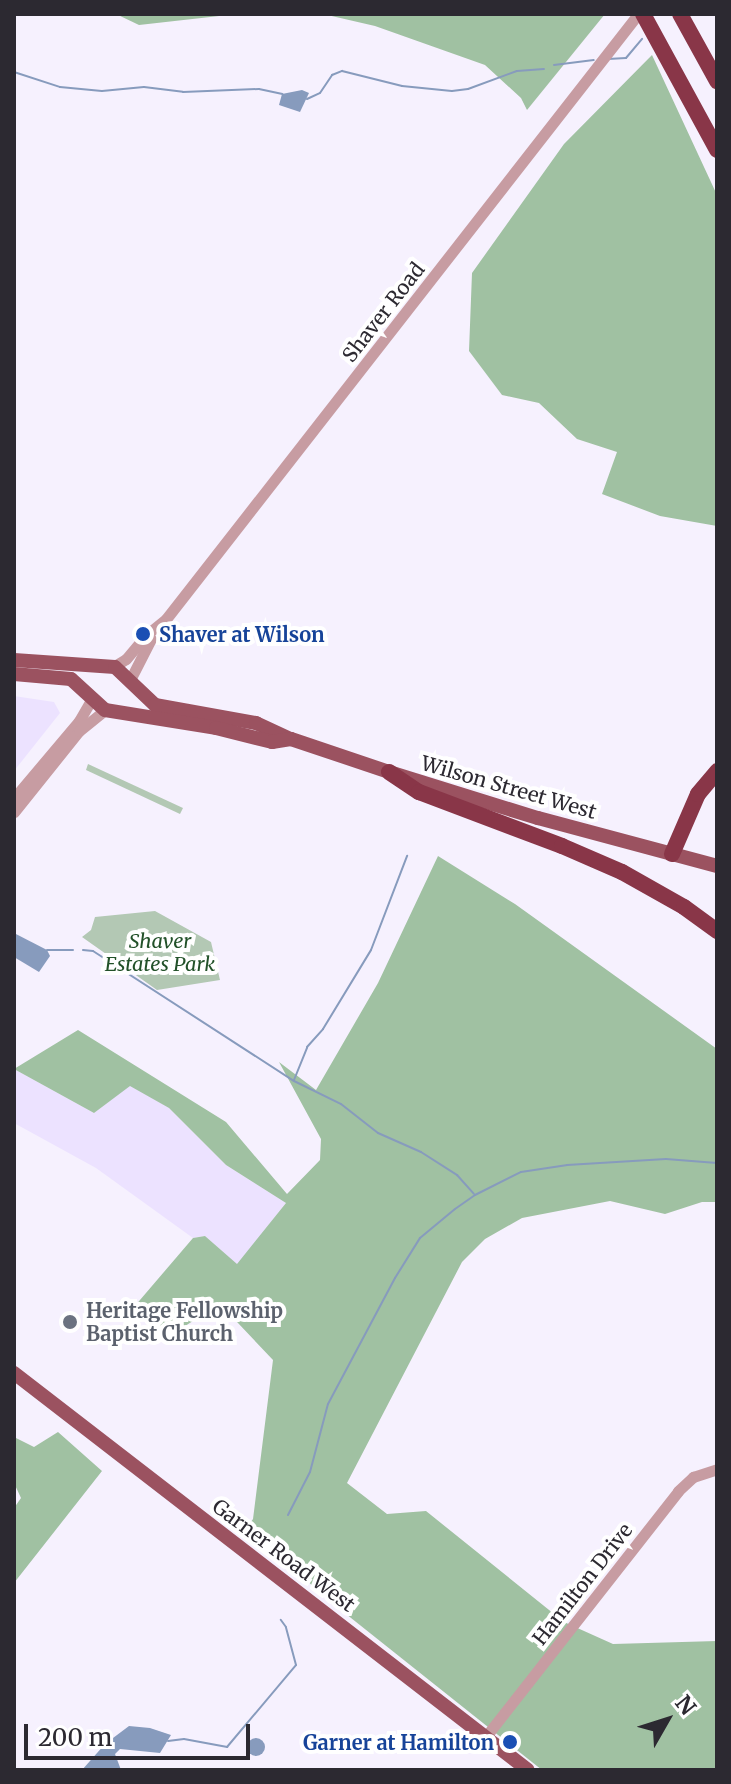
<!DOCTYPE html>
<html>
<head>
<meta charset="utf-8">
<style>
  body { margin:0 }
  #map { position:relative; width:731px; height:1784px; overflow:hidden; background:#f6f1fe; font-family:Merriweather,serif }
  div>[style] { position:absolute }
  .built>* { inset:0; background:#ece2ff }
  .green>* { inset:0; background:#b3c8b4 }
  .forest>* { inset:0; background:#a0c1a2 }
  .water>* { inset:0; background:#879bbd }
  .round { border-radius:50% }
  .stream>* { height:2px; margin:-1px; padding:0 1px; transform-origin:1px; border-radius:1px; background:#879bbd }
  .minor>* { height:11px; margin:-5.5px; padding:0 5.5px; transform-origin:5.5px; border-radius:5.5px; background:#c79ca2 }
  .major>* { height:14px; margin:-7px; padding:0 7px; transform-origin:7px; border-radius:7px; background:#9b5260 }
  .highway>* { height:16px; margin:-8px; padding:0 8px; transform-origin:8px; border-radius:8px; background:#893648 }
  .dots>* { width:22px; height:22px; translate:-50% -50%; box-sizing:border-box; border:4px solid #fff; border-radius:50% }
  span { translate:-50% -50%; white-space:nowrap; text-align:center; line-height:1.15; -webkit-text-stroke:8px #fff; paint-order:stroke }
  .street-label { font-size:20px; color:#2c2931 }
  .transit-label { font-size:20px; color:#164399; font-weight:700 }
  .left { translate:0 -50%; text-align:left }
  .right { translate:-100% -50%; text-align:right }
  .park-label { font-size:20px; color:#225129; font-style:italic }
  .worship-label { font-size:20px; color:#5b616d; font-weight:700 }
  .frame { position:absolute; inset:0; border:16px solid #2c2931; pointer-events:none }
  .north { position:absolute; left:627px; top:1680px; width:80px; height:80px; -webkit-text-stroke:6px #fff; paint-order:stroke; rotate:51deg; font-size:22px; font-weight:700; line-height:32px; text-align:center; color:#2c2931 }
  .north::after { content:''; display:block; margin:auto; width:28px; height:36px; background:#2c2931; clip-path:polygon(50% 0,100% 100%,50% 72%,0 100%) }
  .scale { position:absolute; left:24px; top:1724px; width:226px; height:36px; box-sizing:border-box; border:4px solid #2c2931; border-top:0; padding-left:10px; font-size:24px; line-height:28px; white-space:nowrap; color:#2c2931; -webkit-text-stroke:6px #fff; paint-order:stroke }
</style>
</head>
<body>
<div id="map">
  <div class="built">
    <div style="clip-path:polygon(14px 696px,54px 702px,60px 713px,14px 771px)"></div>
    <div style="clip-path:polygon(14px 1069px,94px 1113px,130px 1085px,169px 1108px,226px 1165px,286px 1203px,237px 1265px,205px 1236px,193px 1238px,96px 1168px,14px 1123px)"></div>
  </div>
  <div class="green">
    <div style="clip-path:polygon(88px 764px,183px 808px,180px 814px,86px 770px)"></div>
    <div style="clip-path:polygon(155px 911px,211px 942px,220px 980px,157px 990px,82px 937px,91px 930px,95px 917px)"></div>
  </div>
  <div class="forest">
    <div style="clip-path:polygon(116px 14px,237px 14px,139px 25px)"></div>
    <div style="clip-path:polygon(323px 14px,605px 14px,527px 110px,521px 98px,485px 65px,375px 26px)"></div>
    <div style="clip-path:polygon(652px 55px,717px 195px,717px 526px,660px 516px,602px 494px,617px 452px,577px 439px,539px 403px,502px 395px,469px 351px,472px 273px,564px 144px)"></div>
    <div style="clip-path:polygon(438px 856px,515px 904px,717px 1049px,717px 1202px,702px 1202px,665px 1214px,610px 1201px,522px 1218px,485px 1239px,462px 1262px,347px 1483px,387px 1514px,426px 1511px,564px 1622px,613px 1644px,717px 1641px,717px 1770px,542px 1770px,341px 1610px,246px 1529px,253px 1519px,273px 1360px,220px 1304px,166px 1338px,134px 1307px,193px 1238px,205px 1236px,237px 1264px,286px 1203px,226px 1165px,169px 1108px,130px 1086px,94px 1113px,14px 1069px,78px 1030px,226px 1122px,287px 1194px,320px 1160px,321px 1139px,279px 1062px,316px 1090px,378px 983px)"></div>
    <div style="clip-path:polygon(58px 1432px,102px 1471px,14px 1583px,14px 1508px,21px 1498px,14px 1483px,14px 1437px,34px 1447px)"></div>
  </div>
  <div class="water">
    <div style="clip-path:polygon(302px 90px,309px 93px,300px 112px,279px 105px,282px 94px)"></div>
    <div style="clip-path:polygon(14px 933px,47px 950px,50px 956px,39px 972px,14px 957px)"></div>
    <div style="clip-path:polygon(129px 1726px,150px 1728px,171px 1735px,160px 1753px,120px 1749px,115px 1754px,121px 1770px,82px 1770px,105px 1744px)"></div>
    <div class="round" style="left:247px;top:1738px;width:18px;height:18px"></div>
  </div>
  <div class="stream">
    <div style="left:716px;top:14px;width:1px"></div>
    <div style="left:608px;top:59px;width:18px;rotate:-3deg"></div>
    <div style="left:626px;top:58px;width:25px;rotate:-50deg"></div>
    <div style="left:554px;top:65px;width:40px;rotate:-7.1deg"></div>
    <div style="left:14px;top:72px;width:48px;rotate:18.1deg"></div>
    <div style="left:60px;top:87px;width:42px;rotate:5.4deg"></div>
    <div style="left:102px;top:91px;width:42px;rotate:-5.4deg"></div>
    <div style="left:144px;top:87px;width:39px;rotate:7deg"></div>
    <div style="left:183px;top:92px;width:76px;rotate:-2.3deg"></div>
    <div style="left:259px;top:89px;width:24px;rotate:12deg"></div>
    <div style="left:307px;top:99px;width:14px;rotate:-25deg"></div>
    <div style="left:320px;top:93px;width:22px;rotate:-56deg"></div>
    <div style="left:332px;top:75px;width:11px;rotate:-22deg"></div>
    <div style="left:342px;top:71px;width:62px;rotate:14deg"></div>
    <div style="left:402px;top:86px;width:50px;rotate:5.7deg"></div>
    <div style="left:452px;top:91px;width:16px;rotate:-7deg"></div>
    <div style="left:468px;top:89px;width:52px;rotate:-20.2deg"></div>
    <div style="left:517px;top:71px;width:27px;rotate:-4deg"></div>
    <div style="left:47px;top:950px;width:26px"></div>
    <div style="left:83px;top:950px;width:10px;rotate:6deg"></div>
    <div style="left:93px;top:951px;width:239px;rotate:32.9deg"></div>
    <div style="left:294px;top:1081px;width:52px;rotate:26.1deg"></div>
    <div style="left:341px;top:1104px;width:47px;rotate:38.1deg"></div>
    <div style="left:378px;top:1133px;width:47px;rotate:23.8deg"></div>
    <div style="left:421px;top:1152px;width:43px;rotate:32.6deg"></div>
    <div style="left:457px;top:1175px;width:25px;rotate:48deg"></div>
    <div style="left:294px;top:1080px;width:35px;rotate:-68deg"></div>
    <div style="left:307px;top:1047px;width:24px;rotate:-48deg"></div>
    <div style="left:323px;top:1029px;width:92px;rotate:-58.7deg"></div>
    <div style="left:371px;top:950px;width:101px;rotate:-69deg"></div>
    <div style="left:288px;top:1515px;width:48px;rotate:-62.9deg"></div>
    <div style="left:310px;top:1472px;width:70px;rotate:-75.2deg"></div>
    <div style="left:328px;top:1404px;width:143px;rotate:-62deg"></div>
    <div style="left:395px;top:1278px;width:47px;rotate:-58deg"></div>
    <div style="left:420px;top:1238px;width:45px;rotate:-39.6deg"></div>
    <div style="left:455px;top:1209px;width:24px;rotate:-35deg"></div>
    <div style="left:475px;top:1195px;width:51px;rotate:-26.6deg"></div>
    <div style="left:521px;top:1172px;width:47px;rotate:-8.7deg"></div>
    <div style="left:567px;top:1165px;width:99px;rotate:-3.5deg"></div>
    <div style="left:666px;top:1159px;width:51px;rotate:4.5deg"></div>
    <div style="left:168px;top:1741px;width:16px;rotate:-7deg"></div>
    <div style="left:184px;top:1739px;width:44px;rotate:10.5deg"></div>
    <div style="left:227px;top:1747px;width:107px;rotate:-49.9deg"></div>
    <div style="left:296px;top:1665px;width:39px;rotate:-105deg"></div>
    <div style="left:286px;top:1627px;width:9px;rotate:-126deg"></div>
  </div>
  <div class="minor">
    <div style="left:113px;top:667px;width:15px;rotate:-32deg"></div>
    <div style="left:126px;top:659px;width:30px;rotate:-50deg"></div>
    <div style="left:145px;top:636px;width:27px;rotate:-39deg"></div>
    <div style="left:166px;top:619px;width:767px;rotate:-52.04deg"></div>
    <div style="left:130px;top:680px;width:46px;rotate:-62.9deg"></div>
    <div style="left:14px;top:798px;width:101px;rotate:-49.8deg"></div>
    <div style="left:79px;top:721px;width:24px;rotate:-60deg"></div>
    <div style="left:14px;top:812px;width:104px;rotate:-51.3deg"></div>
    <div style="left:79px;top:731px;width:33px;rotate:-39deg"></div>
    <div style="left:487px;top:1735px;width:310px;rotate:-51.9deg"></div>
    <div style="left:678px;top:1491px;width:21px;rotate:-43deg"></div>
    <div style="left:693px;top:1477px;width:25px;rotate:-18deg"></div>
  </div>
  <div class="major">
    <div style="left:14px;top:660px;width:101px;rotate:4deg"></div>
    <div style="left:115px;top:667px;width:55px;rotate:43.5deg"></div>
    <div style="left:155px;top:705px;width:103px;rotate:10.1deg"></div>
    <div style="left:256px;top:723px;width:38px;rotate:25deg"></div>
    <div style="left:291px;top:739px;width:103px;rotate:18.6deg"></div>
    <div style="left:389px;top:772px;width:156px;rotate:17.2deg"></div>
    <div style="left:538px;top:818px;width:185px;rotate:15deg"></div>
    <div style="left:14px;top:674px;width:57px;rotate:5deg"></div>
    <div style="left:71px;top:679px;width:46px;rotate:42.4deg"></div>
    <div style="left:105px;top:710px;width:112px;rotate:9.2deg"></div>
    <div style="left:216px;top:728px;width:58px;rotate:14deg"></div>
    <div style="left:272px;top:742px;width:19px;rotate:-9deg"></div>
    <div style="left:14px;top:1373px;width:649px;rotate:37.68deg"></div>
  </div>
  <div class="highway">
    <div style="left:643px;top:14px;width:155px;rotate:61.4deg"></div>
    <div style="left:680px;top:14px;width:77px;rotate:61.1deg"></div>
    <div style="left:389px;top:772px;width:36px;rotate:34deg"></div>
    <div style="left:419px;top:792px;width:153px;rotate:20.7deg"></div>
    <div style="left:562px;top:846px;width:65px;rotate:23.4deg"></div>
    <div style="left:622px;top:872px;width:71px;rotate:29.4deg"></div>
    <div style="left:684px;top:907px;width:41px;rotate:36deg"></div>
    <div style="left:672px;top:854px;width:65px;rotate:-66.6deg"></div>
    <div style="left:698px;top:794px;width:30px;rotate:-50deg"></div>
  </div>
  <div class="dots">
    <div style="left:143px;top:634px;background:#1a4fb4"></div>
    <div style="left:70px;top:1322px;background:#6b7280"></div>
    <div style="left:510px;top:1742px;background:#1a4fb4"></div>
  </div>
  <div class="street-label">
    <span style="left:383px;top:312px;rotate:-52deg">Shaver Road</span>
    <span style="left:509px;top:787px;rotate:16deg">Wilson Street West</span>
    <span style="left:284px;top:1555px;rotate:37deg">Garner Road West</span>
    <span style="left:582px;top:1584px;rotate:-52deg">Hamilton Drive</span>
  </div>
  <div class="transit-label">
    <span class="left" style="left:159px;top:634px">Shaver at Wilson</span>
    <span class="right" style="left:494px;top:1742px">Garner at Hamilton</span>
  </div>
  <div class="park-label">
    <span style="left:160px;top:952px">Shaver<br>Estates Park</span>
  </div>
  <div class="worship-label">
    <span class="left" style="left:86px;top:1322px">Heritage Fellowship<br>Baptist Church</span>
  </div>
  <div class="frame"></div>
  <div class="north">N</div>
  <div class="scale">200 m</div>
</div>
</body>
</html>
